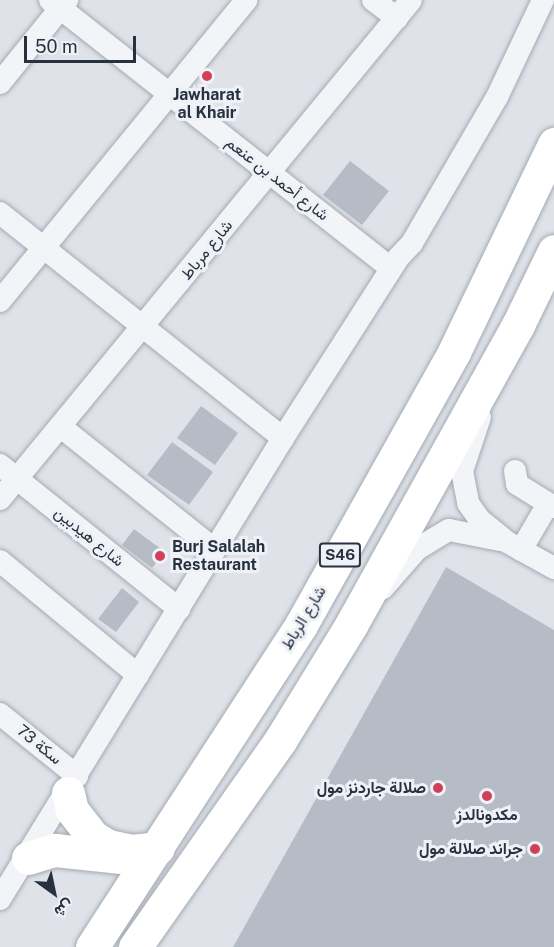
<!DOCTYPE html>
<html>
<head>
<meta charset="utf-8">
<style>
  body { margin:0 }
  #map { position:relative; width:554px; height:947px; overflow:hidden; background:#dfe3e9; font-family:"Public Sans",Vazirmatn,sans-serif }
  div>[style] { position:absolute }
  .building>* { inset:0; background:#b6bcc6 }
  .roads { filter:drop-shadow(0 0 2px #a4aab3) drop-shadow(0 0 2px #a4aab3) }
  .minor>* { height:22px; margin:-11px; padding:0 11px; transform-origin:11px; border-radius:11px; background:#f2f4f7 }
  .highway>* { height:33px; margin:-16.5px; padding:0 16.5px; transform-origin:16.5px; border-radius:16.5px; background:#fff }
  .dots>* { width:16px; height:16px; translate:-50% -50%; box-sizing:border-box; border:3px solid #eef2f6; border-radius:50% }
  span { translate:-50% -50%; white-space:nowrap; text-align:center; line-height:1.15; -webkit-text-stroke:6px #eef2f6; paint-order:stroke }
  .shield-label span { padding:2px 4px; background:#eef2f6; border:2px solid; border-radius:4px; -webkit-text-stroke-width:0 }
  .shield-label { font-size:15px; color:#273140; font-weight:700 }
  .poi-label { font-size:16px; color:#273140; font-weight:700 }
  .left { translate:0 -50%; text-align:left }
  .right { translate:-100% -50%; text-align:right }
  .street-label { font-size:16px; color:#273140 }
  .north { position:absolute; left:24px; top:863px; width:60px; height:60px; -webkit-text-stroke:4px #eef2f6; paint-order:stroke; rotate:147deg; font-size:16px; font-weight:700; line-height:24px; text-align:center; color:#273140 }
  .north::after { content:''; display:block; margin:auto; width:21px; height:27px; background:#273140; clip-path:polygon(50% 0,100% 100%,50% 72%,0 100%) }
  .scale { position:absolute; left:24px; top:36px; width:112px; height:27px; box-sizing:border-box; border:3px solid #273140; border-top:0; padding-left:8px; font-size:18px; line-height:21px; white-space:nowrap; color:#273140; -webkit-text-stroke:4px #eef2f6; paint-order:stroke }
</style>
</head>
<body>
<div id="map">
  <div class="building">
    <div style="clip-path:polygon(350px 161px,389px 191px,362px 225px,323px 195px)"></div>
    <div style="clip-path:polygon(201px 406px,238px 433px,215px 465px,177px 438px)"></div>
    <div style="clip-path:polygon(172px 442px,213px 472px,189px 505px,147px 475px)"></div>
    <div style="clip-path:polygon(134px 529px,165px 552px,152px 568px,122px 545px)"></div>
    <div style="clip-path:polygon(446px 567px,554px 630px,554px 947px,233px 947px)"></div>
    <div style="clip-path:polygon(122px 588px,139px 602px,116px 632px,98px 619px)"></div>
  </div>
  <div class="roads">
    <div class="minor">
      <div style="left:50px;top:0;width:434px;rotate:38.2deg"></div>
      <div style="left:373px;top:0;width:30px;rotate:37deg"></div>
      <div style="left:0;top:83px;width:107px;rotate:-51.1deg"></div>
      <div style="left:0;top:213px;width:362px;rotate:38.5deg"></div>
      <div style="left:0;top:301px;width:389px;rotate:-50.7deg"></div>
      <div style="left:480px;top:417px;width:57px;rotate:108.4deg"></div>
      <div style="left:462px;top:471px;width:33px;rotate:79deg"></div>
      <div style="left:468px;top:503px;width:21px;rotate:55deg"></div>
      <div style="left:480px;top:520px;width:35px;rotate:39deg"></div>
      <div style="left:507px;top:542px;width:54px;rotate:29deg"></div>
      <div style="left:61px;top:427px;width:197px;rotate:38.6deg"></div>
      <div style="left:0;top:465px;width:230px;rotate:38.8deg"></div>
      <div style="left:515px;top:471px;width:13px;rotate:81deg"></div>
      <div style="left:517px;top:484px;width:44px;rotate:31.9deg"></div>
      <div style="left:0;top:499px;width:646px;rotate:-50.52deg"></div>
      <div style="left:521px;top:550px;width:53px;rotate:-59.6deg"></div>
      <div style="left:0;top:561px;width:179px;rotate:39.6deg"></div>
      <div style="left:383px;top:588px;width:52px;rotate:-48.9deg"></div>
      <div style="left:417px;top:549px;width:37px;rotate:-31deg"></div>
      <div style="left:449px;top:530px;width:52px;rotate:11.1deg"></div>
      <div style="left:0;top:714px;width:99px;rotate:38.8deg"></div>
      <div style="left:0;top:899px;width:541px;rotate:-58.45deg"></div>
      <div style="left:283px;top:438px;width:214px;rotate:-57.4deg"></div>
      <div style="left:398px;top:258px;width:21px;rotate:-47deg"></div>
      <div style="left:412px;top:243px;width:169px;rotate:-59.8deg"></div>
      <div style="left:497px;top:97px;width:107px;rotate:-64.6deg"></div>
    </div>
    <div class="highway">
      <div style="left:68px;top:793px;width:17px;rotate:77deg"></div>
      <div style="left:72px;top:810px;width:34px;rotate:52deg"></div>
      <div style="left:93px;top:837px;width:17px;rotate:31deg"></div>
      <div style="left:108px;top:846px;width:24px;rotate:12deg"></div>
      <div style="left:131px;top:851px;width:27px;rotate:-6deg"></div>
      <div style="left:28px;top:858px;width:28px;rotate:-17deg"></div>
      <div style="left:55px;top:850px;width:64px;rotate:6.2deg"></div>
      <div style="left:92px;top:947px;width:384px;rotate:-57deg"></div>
      <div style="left:301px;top:625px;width:313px;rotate:-60.7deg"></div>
      <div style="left:454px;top:352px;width:231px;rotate:-64.3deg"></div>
      <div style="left:135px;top:947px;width:254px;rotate:-54.9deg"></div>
      <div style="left:281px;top:739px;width:134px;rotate:-58.4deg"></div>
      <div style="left:351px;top:625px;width:343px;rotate:-60.9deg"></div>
      <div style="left:518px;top:325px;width:82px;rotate:-64.1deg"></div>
    </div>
  </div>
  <div class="dots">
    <div style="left:207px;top:76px;background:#d23f5b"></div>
    <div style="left:160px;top:556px;background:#d23f5b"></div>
    <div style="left:438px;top:788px;background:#d23f5b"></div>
    <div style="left:487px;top:796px;background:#d23f5b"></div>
    <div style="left:535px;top:849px;background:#d23f5b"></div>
  </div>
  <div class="shield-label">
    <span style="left:340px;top:555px">S46</span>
  </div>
  <div class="poi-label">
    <span style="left:207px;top:104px">Jawharat<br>al Khair</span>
    <span class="left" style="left:172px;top:556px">Burj Salalah<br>Restaurant</span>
    <span class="right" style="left:426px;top:788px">صلالة جاردنز مول</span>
    <span style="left:487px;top:815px">مكدونالدز</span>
    <span class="right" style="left:523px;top:849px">جراند صلالة مول</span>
  </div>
  <div class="street-label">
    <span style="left:277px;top:179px;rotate:38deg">شارع أحمد بن عنعم</span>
    <span style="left:207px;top:250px;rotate:-51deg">شارع مرباط</span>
    <span style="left:89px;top:537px;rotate:39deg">شارع هيدبين</span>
    <span style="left:304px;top:618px;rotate:-59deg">شارع الرباط</span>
    <span style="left:39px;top:745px;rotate:39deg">سكة 73</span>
  </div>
  <div class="north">ش</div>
  <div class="scale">50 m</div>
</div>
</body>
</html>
